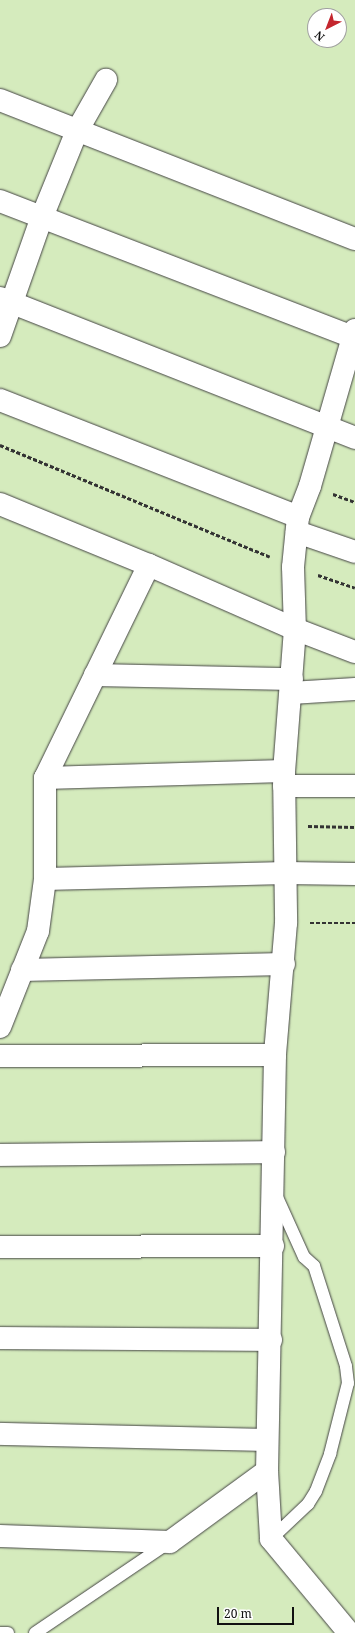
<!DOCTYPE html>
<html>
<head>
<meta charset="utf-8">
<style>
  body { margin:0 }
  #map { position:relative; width:355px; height:1633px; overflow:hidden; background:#fffdf5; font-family:"Noto Serif",serif }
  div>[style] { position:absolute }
  .green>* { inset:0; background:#d5ebbd }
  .path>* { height:2.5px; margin-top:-1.25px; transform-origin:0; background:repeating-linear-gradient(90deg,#333 0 4px,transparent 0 6px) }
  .roads { filter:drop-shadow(0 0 1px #444) drop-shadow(0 0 1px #444) }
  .service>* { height:12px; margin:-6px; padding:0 6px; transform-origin:6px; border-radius:6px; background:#fff }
  .minor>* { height:22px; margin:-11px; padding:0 11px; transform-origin:11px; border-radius:11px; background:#fff }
  .tertiary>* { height:22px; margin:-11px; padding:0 11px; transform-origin:11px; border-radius:11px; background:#fff }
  span { translate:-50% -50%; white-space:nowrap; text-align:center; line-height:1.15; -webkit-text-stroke:4px #fff; paint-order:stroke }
  .north { position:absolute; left:307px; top:8px; width:40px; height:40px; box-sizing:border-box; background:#fff; border:1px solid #a0a0a0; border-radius:50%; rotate:222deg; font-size:11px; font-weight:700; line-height:16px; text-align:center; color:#111 }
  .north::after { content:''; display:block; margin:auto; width:14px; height:18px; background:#c4262e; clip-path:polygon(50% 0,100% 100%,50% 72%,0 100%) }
  .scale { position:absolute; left:217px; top:1607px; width:77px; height:18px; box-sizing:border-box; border:2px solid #111; border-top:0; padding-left:5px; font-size:12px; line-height:14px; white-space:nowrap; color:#111; -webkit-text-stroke:3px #fff; paint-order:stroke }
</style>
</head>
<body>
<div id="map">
  <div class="green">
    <div style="clip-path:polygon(evenodd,0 0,355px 0,355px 1633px,0 1633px,0 0,315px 16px,339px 16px,339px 40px,315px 40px,315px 16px)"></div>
  </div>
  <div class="path">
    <div style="left:0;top:445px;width:292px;rotate:22.5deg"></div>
    <div style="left:333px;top:494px;width:23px;rotate:20deg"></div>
    <div style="left:318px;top:575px;width:39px;rotate:19deg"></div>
    <div style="left:308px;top:826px;width:47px;rotate:1.2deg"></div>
    <div style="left:310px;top:923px;width:45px"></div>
  </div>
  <div class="roads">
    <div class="service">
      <div style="left:271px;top:1539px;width:51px;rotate:-43.4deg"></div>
      <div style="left:308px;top:1504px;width:15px;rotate:-58deg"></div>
      <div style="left:316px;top:1491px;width:40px;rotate:-69deg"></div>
      <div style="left:330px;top:1454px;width:73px;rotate:-75.8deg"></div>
      <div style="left:348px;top:1383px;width:17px;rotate:-97deg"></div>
      <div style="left:346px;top:1366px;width:105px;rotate:-107.7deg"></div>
      <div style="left:314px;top:1266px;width:13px;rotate:-138deg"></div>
      <div style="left:304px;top:1257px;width:68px;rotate:-114.3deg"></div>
      <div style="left:0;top:1633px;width:8px"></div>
      <div style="left:35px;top:1633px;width:161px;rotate:-34.1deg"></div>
    </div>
    <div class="minor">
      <div style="left:0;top:100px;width:381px;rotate:21.4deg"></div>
      <div style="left:0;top:201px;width:378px;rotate:21.1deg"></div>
      <div style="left:0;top:298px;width:382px;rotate:21.5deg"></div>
      <div style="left:355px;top:330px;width:162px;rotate:106.1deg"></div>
      <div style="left:310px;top:486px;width:33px;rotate:111deg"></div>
      <div style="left:298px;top:517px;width:50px;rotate:95.7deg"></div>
      <div style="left:293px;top:567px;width:62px;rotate:88.2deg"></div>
      <div style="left:295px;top:629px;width:64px;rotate:21deg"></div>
      <div style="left:0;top:336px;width:126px;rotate:-70.6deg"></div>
      <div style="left:42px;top:217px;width:93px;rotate:-67.9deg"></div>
      <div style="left:77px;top:131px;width:59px;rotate:-60.4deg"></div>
      <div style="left:0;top:400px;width:320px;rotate:21.4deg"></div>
      <div style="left:297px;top:532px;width:61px;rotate:19deg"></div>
      <div style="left:95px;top:675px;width:197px;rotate:1.2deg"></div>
      <div style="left:291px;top:693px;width:64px;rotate:-3.6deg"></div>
      <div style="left:45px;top:778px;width:239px;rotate:-1.7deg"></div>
      <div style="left:284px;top:786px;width:71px"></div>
      <div style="left:45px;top:879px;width:241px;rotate:-1.4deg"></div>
      <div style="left:286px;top:873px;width:69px;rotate:0.8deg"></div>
      <div style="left:22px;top:970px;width:262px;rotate:-1.3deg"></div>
      <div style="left:0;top:1027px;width:103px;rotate:-68.4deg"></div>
      <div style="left:38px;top:931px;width:52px;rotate:-82.3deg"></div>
      <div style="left:45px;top:879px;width:101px;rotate:-90deg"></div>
      <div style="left:45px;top:778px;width:237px;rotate:-64deg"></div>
      <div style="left:0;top:1056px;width:275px;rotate:-0.2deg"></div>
      <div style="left:0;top:1155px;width:274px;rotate:-0.6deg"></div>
      <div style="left:0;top:1247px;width:273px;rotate:-0.2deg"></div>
      <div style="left:0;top:1338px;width:271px;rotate:0.4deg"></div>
      <div style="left:0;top:1434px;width:267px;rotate:1.3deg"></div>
      <div style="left:0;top:1536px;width:170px;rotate:2deg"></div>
      <div style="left:170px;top:1542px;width:120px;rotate:-36.2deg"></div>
    </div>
    <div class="tertiary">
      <div style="left:0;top:504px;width:161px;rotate:22.3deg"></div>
      <div style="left:149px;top:565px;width:159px;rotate:23.7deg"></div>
      <div style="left:295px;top:629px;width:142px;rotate:94.4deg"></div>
      <div style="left:284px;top:771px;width:152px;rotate:89.2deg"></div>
      <div style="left:286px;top:923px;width:132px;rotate:94.8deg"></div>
      <div style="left:275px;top:1055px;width:416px;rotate:91.1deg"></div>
      <div style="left:267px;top:1471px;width:68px;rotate:86.6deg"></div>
      <div style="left:271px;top:1539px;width:122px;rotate:50.3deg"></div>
    </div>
  </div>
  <div class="north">N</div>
  <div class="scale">20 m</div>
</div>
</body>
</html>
